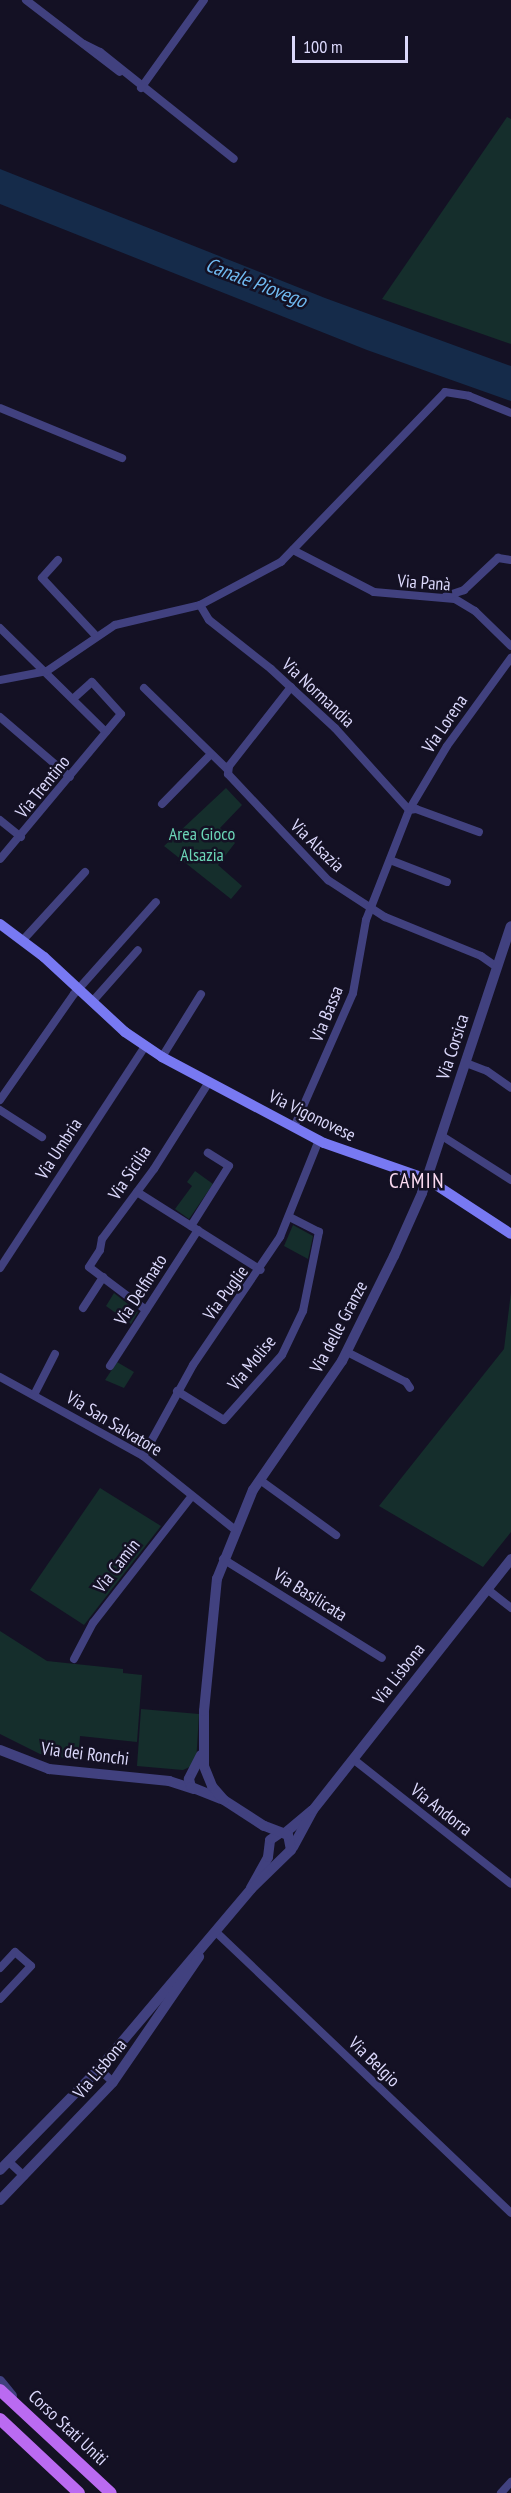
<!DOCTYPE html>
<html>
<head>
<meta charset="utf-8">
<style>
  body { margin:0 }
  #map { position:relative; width:511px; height:2493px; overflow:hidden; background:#141124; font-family:"PT Sans Narrow",sans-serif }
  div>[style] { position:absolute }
  .green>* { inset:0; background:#152e2c }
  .water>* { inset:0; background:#152b4a }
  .minor>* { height:8px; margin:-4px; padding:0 4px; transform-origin:4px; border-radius:4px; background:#41417f }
  .tertiary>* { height:10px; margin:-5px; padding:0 5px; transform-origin:5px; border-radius:5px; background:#41417f }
  .secondary>* { height:10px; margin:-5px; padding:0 5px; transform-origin:5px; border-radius:5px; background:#7879f2 }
  .primary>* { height:12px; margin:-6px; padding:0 6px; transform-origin:6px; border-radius:6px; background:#ba6af1 }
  span { translate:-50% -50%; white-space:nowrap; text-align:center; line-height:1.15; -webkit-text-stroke:5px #141124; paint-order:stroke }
  .street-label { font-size:18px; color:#dbd8fb }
  .park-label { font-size:18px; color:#6bd5b7 }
  .water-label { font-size:20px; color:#70baf1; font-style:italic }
  .quarter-label { font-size:21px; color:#fbdaf0; letter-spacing:1.5px }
  .scale { position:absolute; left:292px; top:36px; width:116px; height:27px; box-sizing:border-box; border:3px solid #dbd8fb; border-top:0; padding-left:8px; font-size:18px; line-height:21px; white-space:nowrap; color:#dbd8fb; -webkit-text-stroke:4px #141124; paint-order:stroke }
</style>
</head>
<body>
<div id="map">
  <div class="green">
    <div style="clip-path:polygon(507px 117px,511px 119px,511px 344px,382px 299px)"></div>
    <div style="clip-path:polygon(226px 788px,242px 805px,220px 828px,235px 843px,218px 865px,242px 886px,231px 899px,164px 846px)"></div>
    <div style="clip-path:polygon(195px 1171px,213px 1184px,189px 1219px,175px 1209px,192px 1186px,187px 1182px)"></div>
    <div style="clip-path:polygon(293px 1225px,313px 1236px,308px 1259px,284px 1246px)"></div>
    <div style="clip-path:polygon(511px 1292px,511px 1532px,483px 1567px,379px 1506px,504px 1349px)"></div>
    <div style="clip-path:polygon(114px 1293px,138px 1312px,131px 1324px,106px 1306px)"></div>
    <div style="clip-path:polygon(117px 1362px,134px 1372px,124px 1388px,105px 1380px)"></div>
    <div style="clip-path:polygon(100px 1488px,161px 1526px,84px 1625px,30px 1590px)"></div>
    <div style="clip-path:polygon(0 1631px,47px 1661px,123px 1669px,123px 1673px,142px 1675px,137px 1742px,80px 1736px,78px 1760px,40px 1754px,0 1734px)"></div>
    <div style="clip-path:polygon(141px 1709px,199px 1714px,196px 1764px,183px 1770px,137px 1766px)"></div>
  </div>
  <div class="water">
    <div style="clip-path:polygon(0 169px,325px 298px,511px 366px,511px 401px,367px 350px,0 204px)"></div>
  </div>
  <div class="minor">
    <div style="left:26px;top:0;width:118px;rotate:37.5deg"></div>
    <div style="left:84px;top:44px;width:18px;rotate:27deg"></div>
    <div style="left:100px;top:52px;width:171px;rotate:38.6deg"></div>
    <div style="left:141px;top:88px;width:108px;rotate:-54.4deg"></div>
    <div style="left:0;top:408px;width:132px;rotate:22.3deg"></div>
    <div style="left:293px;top:550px;width:91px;rotate:27.4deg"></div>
    <div style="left:374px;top:592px;width:81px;rotate:4.9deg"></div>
    <div style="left:455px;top:599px;width:23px;rotate:31deg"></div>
    <div style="left:475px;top:611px;width:50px;rotate:44.2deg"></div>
    <div style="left:58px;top:560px;width:24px;rotate:132deg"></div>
    <div style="left:42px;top:578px;width:79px;rotate:47deg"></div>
    <div style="left:446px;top:596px;width:19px;rotate:-18deg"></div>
    <div style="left:464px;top:590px;width:47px;rotate:-43.3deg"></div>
    <div style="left:498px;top:558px;width:13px;rotate:9deg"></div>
    <div style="left:200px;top:605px;width:17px;rotate:59deg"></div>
    <div style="left:209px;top:620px;width:79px;rotate:38.3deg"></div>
    <div style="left:271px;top:669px;width:87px;rotate:42.7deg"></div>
    <div style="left:335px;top:728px;width:110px;rotate:47.9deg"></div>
    <div style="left:0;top:628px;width:148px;rotate:44.5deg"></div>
    <div style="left:106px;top:732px;width:165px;rotate:129.8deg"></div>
    <div style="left:0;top:680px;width:48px;rotate:-10.8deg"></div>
    <div style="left:47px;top:671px;width:82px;rotate:-34.1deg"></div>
    <div style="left:115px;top:625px;width:87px;rotate:-13.2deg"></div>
    <div style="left:200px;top:605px;width:92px;rotate:-28deg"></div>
    <div style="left:281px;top:562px;width:236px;rotate:-46deg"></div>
    <div style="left:445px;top:392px;width:24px;rotate:9deg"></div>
    <div style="left:469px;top:396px;width:45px;rotate:22deg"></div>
    <div style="left:291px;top:687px;width:100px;rotate:128.1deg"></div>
    <div style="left:229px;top:766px;width:8px;rotate:97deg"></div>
    <div style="left:228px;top:774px;width:146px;rotate:46.7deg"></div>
    <div style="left:328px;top:880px;width:68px;rotate:33deg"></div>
    <div style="left:385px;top:917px;width:104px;rotate:22.1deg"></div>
    <div style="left:481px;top:956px;width:19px;rotate:35deg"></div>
    <div style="left:144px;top:688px;width:117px;rotate:44.3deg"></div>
    <div style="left:74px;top:698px;width:24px;rotate:-42deg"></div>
    <div style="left:92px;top:682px;width:43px;rotate:47.8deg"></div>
    <div style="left:121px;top:714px;width:23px;rotate:130deg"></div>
    <div style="left:0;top:717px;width:92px;rotate:40.6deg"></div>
    <div style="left:162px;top:804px;width:69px;rotate:-45.6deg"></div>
    <div style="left:409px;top:810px;width:7px;rotate:-8deg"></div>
    <div style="left:416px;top:809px;width:67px;rotate:20.1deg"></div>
    <div style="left:0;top:820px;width:27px;rotate:39deg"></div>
    <div style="left:390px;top:860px;width:61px;rotate:21.1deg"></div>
    <div style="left:23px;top:940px;width:92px;rotate:-47.6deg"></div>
    <div style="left:92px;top:1002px;width:69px;rotate:-48.5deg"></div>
    <div style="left:162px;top:1057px;width:74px;rotate:-58.2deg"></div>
    <div style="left:466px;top:1063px;width:22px;rotate:21deg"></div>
    <div style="left:487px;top:1071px;width:29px;rotate:35deg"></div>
    <div style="left:0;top:1100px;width:129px;rotate:-55.1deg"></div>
    <div style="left:74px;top:994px;width:123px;rotate:-48.3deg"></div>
    <div style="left:0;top:1110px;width:50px;rotate:32.7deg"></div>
    <div style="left:294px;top:1127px;width:146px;rotate:-66.2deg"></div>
    <div style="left:353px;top:993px;width:74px;rotate:-79.9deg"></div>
    <div style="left:366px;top:920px;width:118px;rotate:-68.6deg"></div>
    <div style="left:409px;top:810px;width:74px;rotate:-59.3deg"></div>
    <div style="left:447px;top:746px;width:109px;rotate:-54deg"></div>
    <div style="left:442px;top:1136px;width:82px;rotate:32.5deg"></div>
    <div style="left:137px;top:1192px;width:146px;rotate:32.2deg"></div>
    <div style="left:191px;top:1226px;width:71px;rotate:-57.7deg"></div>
    <div style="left:229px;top:1166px;width:25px;rotate:-148deg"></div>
    <div style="left:0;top:1268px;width:265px;rotate:-56.8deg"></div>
    <div style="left:83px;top:1308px;width:37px;rotate:-57deg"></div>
    <div style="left:146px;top:1310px;width:71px;rotate:-143deg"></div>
    <div style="left:89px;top:1267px;width:20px;rotate:-57deg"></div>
    <div style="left:100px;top:1250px;width:11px;rotate:-80deg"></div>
    <div style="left:102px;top:1239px;width:87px;rotate:-53.4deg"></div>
    <div style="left:154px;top:1169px;width:103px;rotate:-57.7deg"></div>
    <div style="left:347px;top:1352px;width:66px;rotate:27deg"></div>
    <div style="left:406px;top:1382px;width:7px;rotate:56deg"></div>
    <div style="left:110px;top:1366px;width:162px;rotate:-57.1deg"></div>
    <div style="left:0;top:1377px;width:163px;rotate:28.9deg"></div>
    <div style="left:143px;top:1456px;width:117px;rotate:38.7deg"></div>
    <div style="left:177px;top:1391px;width:55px;rotate:31.7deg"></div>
    <div style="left:224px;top:1420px;width:87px;rotate:-48.3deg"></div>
    <div style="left:282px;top:1355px;width:49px;rotate:-64.5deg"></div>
    <div style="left:303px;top:1311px;width:81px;rotate:-78.6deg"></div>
    <div style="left:319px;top:1232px;width:34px;rotate:-153deg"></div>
    <div style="left:34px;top:1395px;width:46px;rotate:-62.9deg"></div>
    <div style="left:143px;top:1456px;width:104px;rotate:-61.2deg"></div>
    <div style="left:193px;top:1365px;width:155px;rotate:-55.8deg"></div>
    <div style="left:280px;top:1237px;width:105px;rotate:-68.1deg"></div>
    <div style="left:260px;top:1480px;width:94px;rotate:35.9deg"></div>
    <div style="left:223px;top:1559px;width:187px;rotate:31.9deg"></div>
    <div style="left:487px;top:1589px;width:31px;rotate:38deg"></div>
    <div style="left:74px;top:1659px;width:41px;rotate:-62.2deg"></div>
    <div style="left:93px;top:1623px;width:160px;rotate:-52.1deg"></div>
    <div style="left:353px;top:1759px;width:201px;rotate:38.3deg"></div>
    <div style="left:216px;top:1932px;width:407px;rotate:43.6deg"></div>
    <div style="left:0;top:1968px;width:22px;rotate:-47deg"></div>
    <div style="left:15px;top:1952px;width:21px;rotate:41deg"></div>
    <div style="left:31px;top:1966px;width:45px;rotate:133.2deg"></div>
    <div style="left:99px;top:2069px;width:19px;rotate:43deg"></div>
    <div style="left:8px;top:2161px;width:22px;rotate:43deg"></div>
    <div style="left:501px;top:2493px;width:15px;rotate:-48deg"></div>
  </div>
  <div class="tertiary">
    <div style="left:0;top:1750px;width:53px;rotate:21.2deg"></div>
    <div style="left:49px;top:1769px;width:121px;rotate:5.7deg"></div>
    <div style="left:169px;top:1781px;width:26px;rotate:18deg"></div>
    <div style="left:201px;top:1755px;width:27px;rotate:117deg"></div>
    <div style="left:189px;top:1779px;width:8px;rotate:76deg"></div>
    <div style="left:191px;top:1787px;width:32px;rotate:22deg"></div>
    <div style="left:285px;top:1833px;width:35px;rotate:-40deg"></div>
    <div style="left:293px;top:1847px;width:42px;rotate:-61.6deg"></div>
    <div style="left:313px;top:1810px;width:320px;rotate:-51.7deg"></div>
    <div style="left:251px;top:1888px;width:35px;rotate:-61deg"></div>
    <div style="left:268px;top:1857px;width:17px;rotate:-83deg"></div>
    <div style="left:270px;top:1840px;width:12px;rotate:-35deg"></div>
    <div style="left:0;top:2170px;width:141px;rotate:-45.6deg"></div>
    <div style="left:99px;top:2069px;width:236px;rotate:-49.8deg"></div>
    <div style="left:251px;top:1889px;width:56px;rotate:-44.3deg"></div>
    <div style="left:291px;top:1850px;width:15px;rotate:-101deg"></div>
    <div style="left:288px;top:1835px;width:26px;rotate:-159deg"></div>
    <div style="left:264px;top:1826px;width:48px;rotate:-147deg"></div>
    <div style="left:224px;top:1800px;width:18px;rotate:-131deg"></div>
    <div style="left:212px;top:1786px;width:22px;rotate:-112deg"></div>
    <div style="left:204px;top:1766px;width:55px;rotate:-90deg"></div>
    <div style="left:204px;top:1711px;width:133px;rotate:-84.4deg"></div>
    <div style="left:217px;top:1579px;width:96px;rotate:-68deg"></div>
    <div style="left:253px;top:1490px;width:157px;rotate:-55.4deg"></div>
    <div style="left:342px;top:1361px;width:117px;rotate:-63.7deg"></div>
    <div style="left:394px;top:1256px;width:69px;rotate:-66deg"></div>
    <div style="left:422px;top:1193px;width:281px;rotate:-71.6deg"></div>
    <div style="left:0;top:2200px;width:163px;rotate:-46.2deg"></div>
    <div style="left:113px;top:2082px;width:152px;rotate:-55.5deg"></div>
    <div style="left:0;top:2381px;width:19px;rotate:51deg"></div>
  </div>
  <div class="secondary">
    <div style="left:0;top:924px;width:55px;rotate:36.9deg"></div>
    <div style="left:44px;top:957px;width:110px;rotate:42.8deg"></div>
    <div style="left:125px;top:1032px;width:45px;rotate:34deg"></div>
    <div style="left:162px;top:1057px;width:183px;rotate:28deg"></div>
    <div style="left:324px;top:1143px;width:109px;rotate:19.3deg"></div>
    <div style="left:427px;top:1179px;width:100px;rotate:33.2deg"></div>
  </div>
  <div class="primary">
    <div style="left:0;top:2390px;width:151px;rotate:42.9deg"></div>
    <div style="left:0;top:2419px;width:108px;rotate:43.1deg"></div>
  </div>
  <div class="street-label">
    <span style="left:424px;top:583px;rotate:4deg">Via Panà</span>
    <span style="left:318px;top:693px;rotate:43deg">Via Normandia</span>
    <span style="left:445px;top:724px;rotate:-56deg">Via Lorena</span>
    <span style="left:43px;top:787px;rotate:-51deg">Via Trentino</span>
    <span style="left:317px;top:846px;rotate:44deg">Via Alsazia</span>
    <span style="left:327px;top:1014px;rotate:-68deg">Via Bassa</span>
    <span style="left:453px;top:1047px;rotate:-72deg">Via Corsica</span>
    <span style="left:312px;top:1116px;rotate:26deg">Via Vigonovese</span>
    <span style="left:59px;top:1149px;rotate:-57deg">Via Umbria</span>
    <span style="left:130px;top:1173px;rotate:-56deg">Via Sicilia</span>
    <span style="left:141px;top:1290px;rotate:-57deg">Via Delfinato</span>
    <span style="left:226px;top:1293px;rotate:-54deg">Via Puglie</span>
    <span style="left:339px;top:1327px;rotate:-62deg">Via delle Granze</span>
    <span style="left:252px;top:1363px;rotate:-51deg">Via Molise</span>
    <span style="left:114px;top:1424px;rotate:31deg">Via San Salvatore</span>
    <span style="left:117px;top:1566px;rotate:-52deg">Via Camin</span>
    <span style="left:310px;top:1595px;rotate:32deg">Via Basilicata</span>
    <span style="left:399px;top:1674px;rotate:-52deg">Via Lisbona</span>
    <span style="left:85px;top:1754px;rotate:7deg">Via dei Ronchi</span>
    <span style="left:441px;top:1810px;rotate:38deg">Via Andorra</span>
    <span style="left:374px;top:2062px;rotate:44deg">Via Belgio</span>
    <span style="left:100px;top:2069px;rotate:-50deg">Via Lisbona</span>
    <span style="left:68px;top:2428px;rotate:43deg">Corso Stati Uniti</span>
  </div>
  <div class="park-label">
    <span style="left:202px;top:845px">Area Gioco<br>Alsazia</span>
  </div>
  <div class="water-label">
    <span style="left:256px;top:283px;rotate:21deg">Canale Piovego</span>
  </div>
  <div class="quarter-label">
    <span style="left:417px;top:1181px">CAMIN</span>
  </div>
  <div class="scale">100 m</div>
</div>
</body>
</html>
